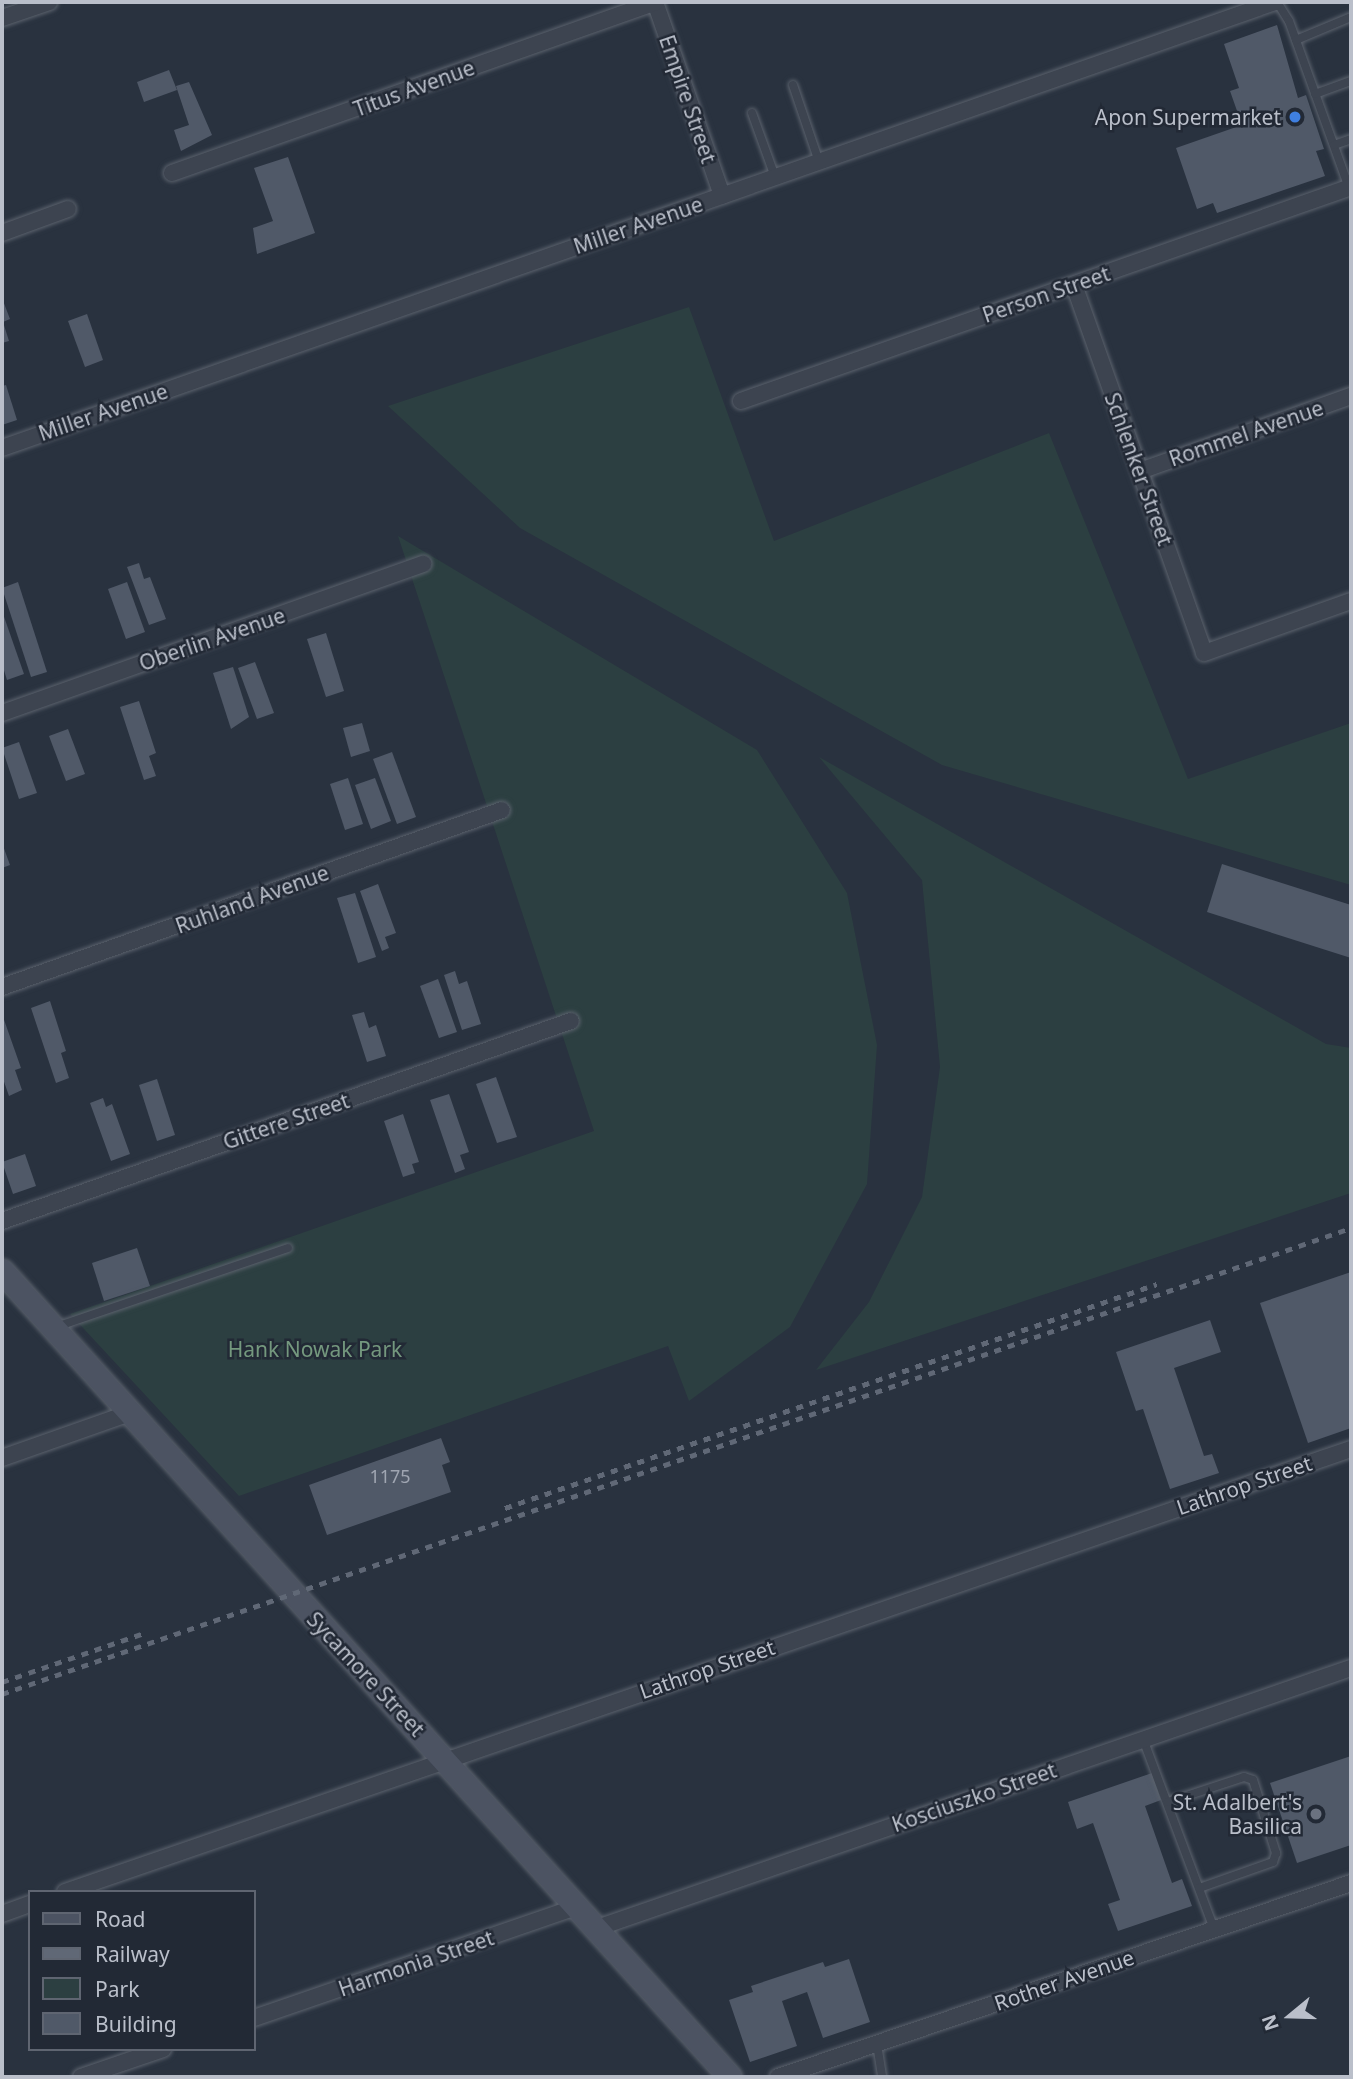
<!DOCTYPE html>
<html>
<head>
<meta charset="utf-8">
<style>
  body { margin:0 }
  #map { position:relative; width:1353px; height:2079px; overflow:hidden; background:#29323f; font-family:"Noto Sans",sans-serif }
  div>[style] { position:absolute }
  .green>* { inset:0; background:#2c3f41 }
  .building>* { inset:0; background:#505968 }
  .roads { filter:drop-shadow(0 0 2px #5b626d) drop-shadow(0 0 2px #5b626d) }
  .lane>* { height:8px; margin:-4px; padding:0 4px; transform-origin:4px; border-radius:4px; background:#3d4450 }
  .street>* { height:16px; margin:-8px; padding:0 8px; transform-origin:8px; border-radius:8px; background:#3d4450 }
  .secondary>* { height:23px; margin:-11.5px; padding:0 11.5px; transform-origin:11.5px; border-radius:11.5px; background:#4c5362 }
  .rail>* { height:5px; margin-top:-2.5px; transform-origin:0; background:repeating-linear-gradient(90deg,#606876 0 7px,transparent 0 14px) }
  .dots>* { width:19px; height:19px; translate:-50% -50%; box-sizing:border-box; border:4px solid #222935; border-radius:50% }
  span { translate:-50% -50%; white-space:nowrap; text-align:center; line-height:1.15; -webkit-text-stroke:5px #222935; paint-order:stroke }
  .number-label { font-size:18px; color:#a0a6b2 }
  .number-label span { -webkit-text-stroke-width:0 }
  .street-label { font-size:21px; color:#babfca }
  .poi-label { font-size:21px; color:#babfca }
  .right { translate:-100% -50%; text-align:right }
  .park-label { font-size:21px; color:#74987e }
  .frame { position:absolute; inset:0; border:4px solid #babfca; pointer-events:none }
  .legend { position:absolute; left:28px; top:1890px; width:228px; height:161px; box-sizing:border-box; background:#222935; border:2px solid #5f6571; margin:0; padding:9px 12px; list-style:none; font-size:21px; color:#babfca }
  .legend li { display:flex; align-items:center; gap:14px; height:35px }
  .legend b { width:35px; border:2px solid #5f6571 }
  .north { position:absolute; left:1255px; top:1981px; width:70px; height:70px; -webkit-text-stroke:5px #222935; paint-order:stroke; rotate:251deg; font-size:19px; font-weight:700; line-height:28px; text-align:center; color:#babfca }
  .north::after { content:''; display:block; margin:auto; width:24px; height:32px; background:#babfca; clip-path:polygon(50% 0,100% 100%,50% 72%,0 100%) }
</style>
</head>
<body>
<div id="map">
  <div class="green">
    <div style="clip-path:polygon(689px 307px,774px 541px,1049px 433px,1188px 779px,1351px 723px,1351px 885px,942px 765px,520px 528px,388px 406px)"></div>
    <div style="clip-path:polygon(398px 536px,757px 750px,847px 893px,877px 1045px,867px 1184px,790px 1327px,689px 1401px,668px 1346px,239px 1496px,70px 1314px,594px 1131px)"></div>
    <div style="clip-path:polygon(819px 757px,1326px 1044px,1351px 1048px,1351px 1193px,816px 1370px,869px 1302px,922px 1197px,940px 1067px,922px 880px)"></div>
  </div>
  <div class="building">
    <div style="clip-path:polygon(1277px 25px,1298px 98px,1306px 95px,1324px 149px,1316px 151px,1325px 176px,1217px 213px,1213px 203px,1197px 209px,1176px 148px,1242px 125px,1230px 91px,1239px 88px,1224px 44px)"></div>
    <div style="clip-path:polygon(169px 70px,177px 90px,144px 102px,137px 82px)"></div>
    <div style="clip-path:polygon(189px 82px,212px 135px,181px 151px,174px 130px,189px 125px,176px 86px)"></div>
    <div style="clip-path:polygon(288px 157px,315px 233px,257px 254px,253px 228px,273px 221px,254px 168px)"></div>
    <div style="clip-path:polygon(2px 298px,10px 319px,3px 322px,9px 341px,2px 343px)"></div>
    <div style="clip-path:polygon(87px 314px,103px 360px,85px 367px,68px 321px)"></div>
    <div style="clip-path:polygon(6px 385px,17px 420px,2px 425px,2px 386px)"></div>
    <div style="clip-path:polygon(139px 563px,144px 579px,150px 577px,166px 619px,149px 625px,127px 567px)"></div>
    <div style="clip-path:polygon(18px 582px,47px 672px,31px 677px,2px 588px)"></div>
    <div style="clip-path:polygon(127px 582px,145px 632px,126px 639px,108px 589px)"></div>
    <div style="clip-path:polygon(2px 611px,24px 674px,7px 680px,2px 664px)"></div>
    <div style="clip-path:polygon(326px 633px,344px 691px,326px 697px,307px 639px)"></div>
    <div style="clip-path:polygon(255px 662px,274px 713px,257px 719px,238px 668px)"></div>
    <div style="clip-path:polygon(233px 667px,249px 717px,231px 729px,213px 673px)"></div>
    <div style="clip-path:polygon(139px 701px,156px 753px,149px 756px,156px 776px,144px 780px,120px 707px)"></div>
    <div style="clip-path:polygon(362px 723px,370px 751px,351px 757px,343px 728px)"></div>
    <div style="clip-path:polygon(68px 729px,85px 774px,66px 781px,49px 736px)"></div>
    <div style="clip-path:polygon(19px 742px,37px 793px,19px 799px,2px 748px)"></div>
    <div style="clip-path:polygon(392px 752px,416px 817px,397px 824px,373px 759px)"></div>
    <div style="clip-path:polygon(348px 778px,363px 824px,345px 830px,330px 784px)"></div>
    <div style="clip-path:polygon(375px 778px,391px 821px,371px 829px,355px 785px)"></div>
    <div style="clip-path:polygon(2px 843px,10px 865px,2px 868px)"></div>
    <div style="clip-path:polygon(1222px 864px,1351px 905px,1351px 958px,1207px 912px)"></div>
    <div style="clip-path:polygon(378px 884px,396px 933px,385px 937px,389px 948px,382px 951px,360px 891px)"></div>
    <div style="clip-path:polygon(355px 893px,376px 957px,358px 963px,337px 898px)"></div>
    <div style="clip-path:polygon(455px 971px,459px 984px,467px 981px,481px 1024px,462px 1030px,444px 975px)"></div>
    <div style="clip-path:polygon(438px 979px,457px 1032px,439px 1038px,420px 986px)"></div>
    <div style="clip-path:polygon(50px 1001px,66px 1051px,61px 1053px,69px 1078px,56px 1083px,31px 1008px)"></div>
    <div style="clip-path:polygon(364px 1012px,369px 1028px,376px 1025px,386px 1056px,367px 1062px,352px 1015px)"></div>
    <div style="clip-path:polygon(2px 1014px,21px 1068px,15px 1070px,22px 1090px,9px 1096px,2px 1076px)"></div>
    <div style="clip-path:polygon(496px 1077px,517px 1137px,497px 1143px,476px 1084px)"></div>
    <div style="clip-path:polygon(157px 1079px,175px 1135px,157px 1141px,139px 1085px)"></div>
    <div style="clip-path:polygon(449px 1094px,469px 1152px,460px 1155px,465px 1169px,455px 1173px,430px 1100px)"></div>
    <div style="clip-path:polygon(103px 1098px,106px 1107px,112px 1104px,130px 1154px,111px 1161px,90px 1103px)"></div>
    <div style="clip-path:polygon(403px 1114px,419px 1162px,412px 1164px,415px 1173px,403px 1177px,384px 1121px)"></div>
    <div style="clip-path:polygon(25px 1154px,36px 1186px,13px 1194px,2px 1162px)"></div>
    <div style="clip-path:polygon(137px 1248px,150px 1286px,104px 1301px,92px 1263px)"></div>
    <div style="clip-path:polygon(1351px 1272px,1351px 1428px,1308px 1443px,1260px 1303px)"></div>
    <div style="clip-path:polygon(1210px 1320px,1221px 1352px,1174px 1368px,1204px 1456px,1212px 1454px,1219px 1473px,1170px 1489px,1143px 1409px,1136px 1411px,1116px 1352px)"></div>
    <div style="clip-path:polygon(441px 1438px,450px 1462px,442px 1465px,451px 1492px,327px 1535px,309px 1485px)"></div>
    <div style="clip-path:polygon(1351px 1756px,1351px 1845px,1297px 1863px,1270px 1783px)"></div>
    <div style="clip-path:polygon(1152px 1773px,1161px 1800px,1145px 1806px,1172px 1883px,1182px 1879px,1192px 1906px,1118px 1931px,1108px 1904px,1120px 1900px,1093px 1823px,1077px 1829px,1068px 1802px)"></div>
    <div style="clip-path:polygon(849px 1959px,870px 2022px,823px 2038px,807px 1992px,782px 2001px,797px 2046px,750px 2062px,729px 2000px,753px 1992px,751px 1986px,823px 1962px,825px 1967px)"></div>
  </div>
  <div class="roads">
    <div class="lane">
      <div style="left:1277px;top:2px;width:22px;rotate:58deg"></div>
      <div style="left:1289px;top:21px;width:177px;rotate:70.2deg"></div>
      <div style="left:1296px;top:40px;width:60px;rotate:-22.7deg"></div>
      <div style="left:793px;top:85px;width:81px;rotate:71.3deg"></div>
      <div style="left:1315px;top:94px;width:38px;rotate:-20deg"></div>
      <div style="left:752px;top:113px;width:68px;rotate:70.2deg"></div>
      <div style="left:1334px;top:145px;width:18px;rotate:-19deg"></div>
      <div style="left:56px;top:1327px;width:245px;rotate:-18.8deg"></div>
      <div style="left:1143px;top:1739px;width:203px;rotate:69.5deg"></div>
      <div style="left:1168px;top:1802px;width:80px;rotate:-18.2deg"></div>
      <div style="left:1244px;top:1777px;width:9px;rotate:18deg"></div>
      <div style="left:1253px;top:1780px;width:77px;rotate:72.5deg"></div>
      <div style="left:1276px;top:1853px;width:9px;rotate:108deg"></div>
      <div style="left:1273px;top:1862px;width:78px;rotate:160.6deg"></div>
      <div style="left:877px;top:2044px;width:33px;rotate:81deg"></div>
    </div>
    <div class="street">
      <div style="left:655px;top:2px;width:205px;rotate:70.9deg"></div>
      <div style="left:2px;top:18px;width:50px;rotate:-18.8deg"></div>
      <div style="left:172px;top:173px;width:513px;rotate:-19.46deg"></div>
      <div style="left:2px;top:233px;width:70px;rotate:-20deg"></div>
      <div style="left:1074px;top:285px;width:390px;rotate:70.5deg"></div>
      <div style="left:1204px;top:653px;width:156px;rotate:-19.5deg"></div>
      <div style="left:741px;top:401px;width:646px;rotate:-19.33deg"></div>
      <div style="left:2px;top:448px;width:1349px;rotate:-19.31deg"></div>
      <div style="left:1140px;top:471px;width:224px;rotate:-19.6deg"></div>
      <div style="left:2px;top:713px;width:447px;rotate:-19.5deg"></div>
      <div style="left:2px;top:987px;width:530px;rotate:-19.49deg"></div>
      <div style="left:2px;top:1221px;width:603px;rotate:-19.37deg"></div>
      <div style="left:2px;top:1458px;width:136px;rotate:-19.4deg"></div>
      <div style="left:65px;top:1892px;width:1360px;rotate:-19.01deg"></div>
      <div style="left:2px;top:1914px;width:30px;rotate:-20deg"></div>
      <div style="left:597px;top:1928px;width:798px;rotate:-19.03deg"></div>
      <div style="left:254px;top:2018px;width:342px;rotate:-19deg"></div>
      <div style="left:81px;top:2077px;width:87px;rotate:-18.9deg"></div>
      <div style="left:778px;top:2077px;width:605px;rotate:-18.7deg"></div>
    </div>
    <div class="secondary">
      <div style="left:2px;top:1271px;width:1086px;rotate:47.91deg"></div>
    </div>
  </div>
  <div class="rail">
    <div style="left:505px;top:1508px;width:689px;rotate:-18.96deg"></div>
    <div style="left:2px;top:1682px;width:150px;rotate:-19deg"></div>
    <div style="left:2px;top:1694px;width:1427px;rotate:-19.06deg"></div>
  </div>
  <div class="dots">
    <div style="left:1295px;top:117px;background:#3f7fe0"></div>
    <div style="left:1316px;top:1814px;background:#6b7280"></div>
  </div>
  <div class="number-label">
    <span style="left:390px;top:1476px">1175</span>
  </div>
  <div class="street-label">
    <span style="left:414px;top:88px;rotate:-20deg">Titus Avenue</span>
    <span style="left:688px;top:99px;rotate:71deg">Empire Street</span>
    <span style="left:638px;top:225px;rotate:-19deg">Miller Avenue</span>
    <span style="left:1046px;top:294px;rotate:-19deg">Person Street</span>
    <span style="left:103px;top:412px;rotate:-19deg">Miller Avenue</span>
    <span style="left:1246px;top:433px;rotate:-19deg">Rommel Avenue</span>
    <span style="left:1139px;top:469px;rotate:70deg">Schlenker Street</span>
    <span style="left:212px;top:639px;rotate:-19deg">Oberlin Avenue</span>
    <span style="left:252px;top:899px;rotate:-20deg">Ruhland Avenue</span>
    <span style="left:286px;top:1121px;rotate:-19deg">Gittere Street</span>
    <span style="left:1244px;top:1485px;rotate:-19deg">Lathrop Street</span>
    <span style="left:707px;top:1669px;rotate:-19deg">Lathrop Street</span>
    <span style="left:366px;top:1674px;rotate:47deg">Sycamore Street</span>
    <span style="left:974px;top:1797px;rotate:-19deg">Kosciuszko Street</span>
    <span style="left:416px;top:1963px;rotate:-19deg">Harmonia Street</span>
    <span style="left:1064px;top:1980px;rotate:-19deg">Rother Avenue</span>
  </div>
  <div class="poi-label">
    <span class="right" style="left:1281px;top:117px">Apon Supermarket</span>
    <span class="right" style="left:1302px;top:1814px">St. Adalbert's<br>Basilica</span>
  </div>
  <div class="park-label">
    <span style="left:315px;top:1349px">Hank Nowak Park</span>
  </div>
  <div class="frame"></div>
  <ul class="legend">
  <li><b style="height:9px;background:#4c5362"></b>Road</li>
  <li><b style="height:9px;background:#606876"></b>Railway</li>
  <li><b style="height:19px;background:#2c3f41"></b>Park</li>
  <li><b style="height:19px;background:#505968"></b>Building</li>
  </ul>
  <div class="north">N</div>
</div>
</body>
</html>
